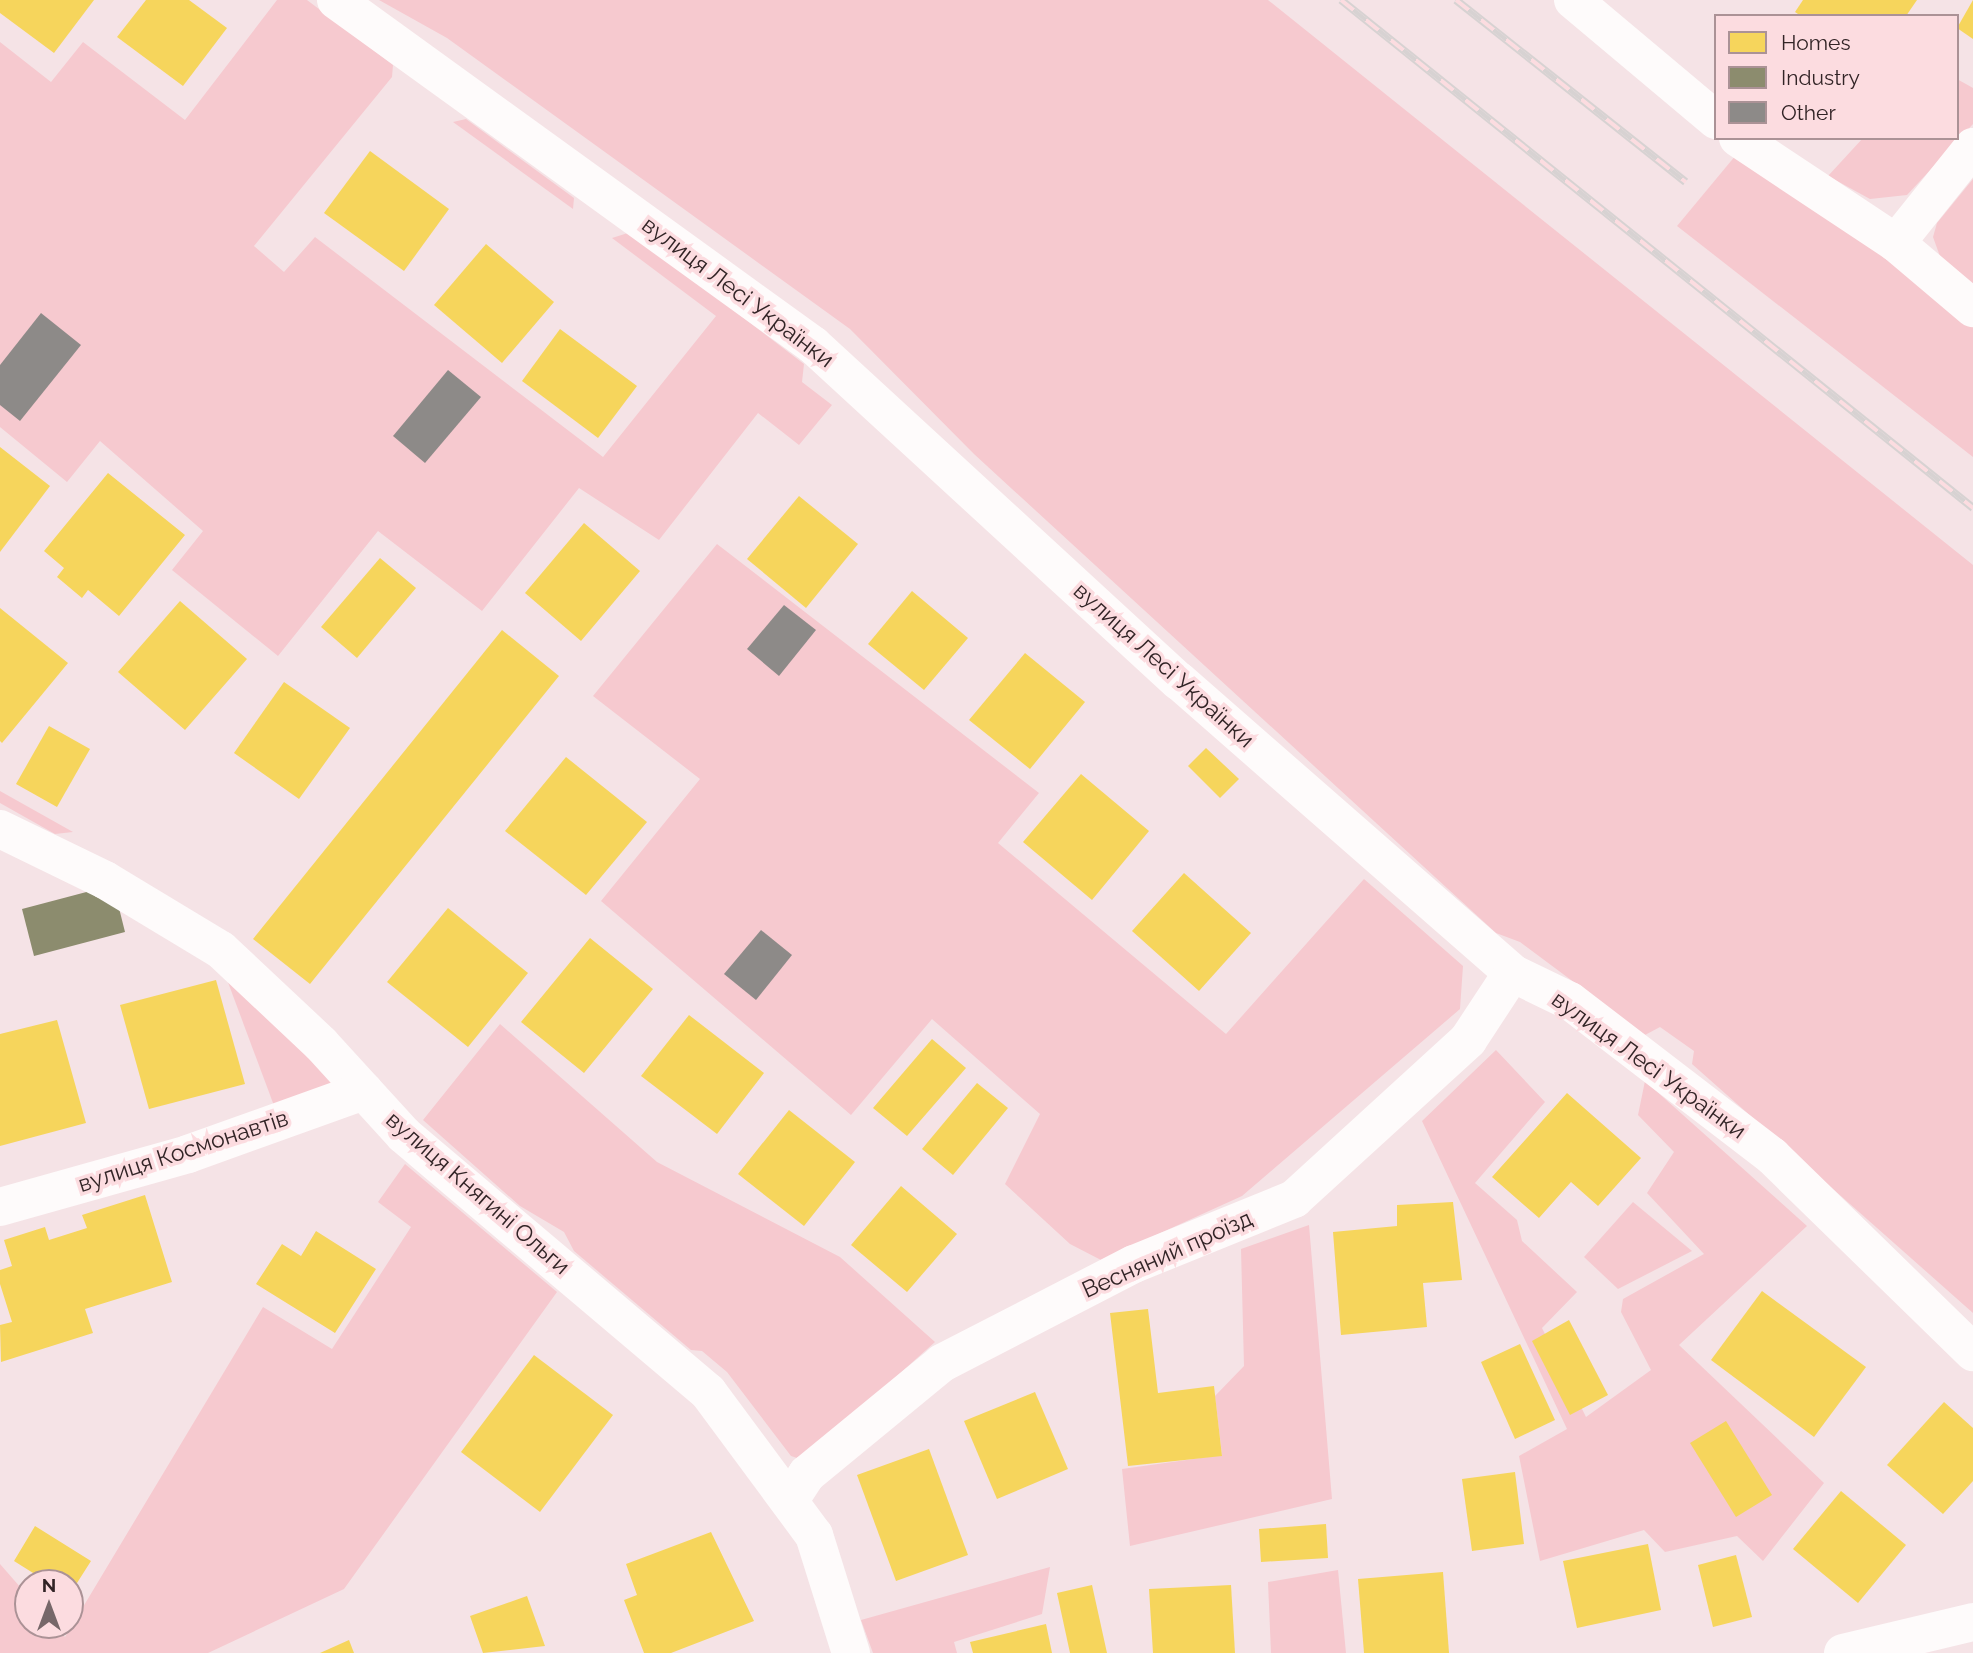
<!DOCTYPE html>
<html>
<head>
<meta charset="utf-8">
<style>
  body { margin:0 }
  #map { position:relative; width:1973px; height:1653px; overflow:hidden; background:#f5e3e6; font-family:Raleway,sans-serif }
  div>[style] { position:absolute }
  .green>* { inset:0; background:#f6c9cf }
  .homes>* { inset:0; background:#f6d55c }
  .industry>* { inset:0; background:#8c8c6e }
  .building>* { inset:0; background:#8d8a88 }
  .minor>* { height:38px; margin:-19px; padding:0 19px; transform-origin:19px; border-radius:19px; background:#fefbfb }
  .tertiary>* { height:38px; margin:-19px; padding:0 19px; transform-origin:19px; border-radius:19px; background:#fefbfb }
  .rail>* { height:8px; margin-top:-4px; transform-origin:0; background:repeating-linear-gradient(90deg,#fcdce0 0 16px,#d7d2d2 0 32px); box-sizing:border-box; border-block:2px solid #d7d2d2 }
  span { translate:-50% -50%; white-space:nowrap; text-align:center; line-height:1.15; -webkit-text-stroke:7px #fcdce0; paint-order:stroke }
  .street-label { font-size:23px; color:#322426 }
  .legend { position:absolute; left:1714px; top:14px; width:245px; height:126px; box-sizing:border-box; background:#fcdce0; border:2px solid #ab9296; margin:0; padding:9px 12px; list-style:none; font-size:21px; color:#322426 }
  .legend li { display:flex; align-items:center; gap:14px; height:35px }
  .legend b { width:35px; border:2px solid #ab9296 }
  .north { position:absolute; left:14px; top:1569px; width:70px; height:70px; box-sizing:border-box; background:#fcdce0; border:2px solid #ab9296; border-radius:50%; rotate:0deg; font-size:19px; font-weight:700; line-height:28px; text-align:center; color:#322426 }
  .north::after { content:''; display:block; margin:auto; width:24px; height:32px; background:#766769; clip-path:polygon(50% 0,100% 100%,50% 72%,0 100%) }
</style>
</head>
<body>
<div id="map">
  <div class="green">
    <div style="clip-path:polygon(277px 0,307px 0,393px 65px,392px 77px,254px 246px,284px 272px,315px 237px,603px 457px,716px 316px,612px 238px,631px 232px,804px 364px,802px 382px,832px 405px,799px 445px,758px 413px,659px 540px,579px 488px,482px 611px,378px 531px,278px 656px,172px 570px,203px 531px,100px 441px,67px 482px,0 427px,0 42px,51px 82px,83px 42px,185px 120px)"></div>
    <div style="clip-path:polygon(379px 0,1268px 0,1973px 565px,1973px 1313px,1692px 1064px,1694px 1051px,1660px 1027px,1645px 1035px,1520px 942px,1496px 933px,974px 454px,850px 329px,447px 38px)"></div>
    <div style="clip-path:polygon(1957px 79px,1973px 88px,1973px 124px,1907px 195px,1870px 199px,1828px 176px,1863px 138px,1957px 138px)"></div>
    <div style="clip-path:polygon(466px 119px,574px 198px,573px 209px,453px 122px)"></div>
    <div style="clip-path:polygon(1736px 155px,1891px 261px,1973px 326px,1973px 457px,1677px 226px)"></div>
    <div style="clip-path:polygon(1973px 179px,1973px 294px,1946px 273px,1933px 237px,1937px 223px)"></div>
    <div style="clip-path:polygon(717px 544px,1039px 793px,998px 843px,1226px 1034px,1364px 879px,1463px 966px,1460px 1009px,1242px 1196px,1101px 1260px,1070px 1244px,1005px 1184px,1040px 1114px,932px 1019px,851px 1115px,601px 901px,700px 779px,593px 696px)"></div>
    <div style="clip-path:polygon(0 791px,73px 832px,55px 834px,0 803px)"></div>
    <div style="clip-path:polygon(226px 977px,338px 1084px,276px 1111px)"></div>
    <div style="clip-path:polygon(500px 1024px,657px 1162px,840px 1257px,935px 1342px,803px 1460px,791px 1456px,727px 1372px,702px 1351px,691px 1350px,574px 1251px,564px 1232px,520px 1206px,423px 1120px)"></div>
    <div style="clip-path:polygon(1496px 1050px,1545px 1102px,1475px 1183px,1517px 1220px,1522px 1241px,1577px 1292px,1542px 1328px,1586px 1417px,1651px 1370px,1621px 1312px,1623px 1299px,1704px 1254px,1647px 1193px,1674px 1152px,1638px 1115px,1645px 1081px,1807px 1226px,1679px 1345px,1824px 1483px,1763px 1561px,1737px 1536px,1665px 1552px,1644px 1530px,1540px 1561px,1519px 1456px,1567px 1429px,1422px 1121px)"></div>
    <div style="clip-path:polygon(405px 1164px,557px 1292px,344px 1589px,208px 1653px,0 1653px,0 1564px,28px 1596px,28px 1625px,54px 1625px,65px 1637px,263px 1307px,332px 1349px,411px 1227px,378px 1202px)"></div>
    <div style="clip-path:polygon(1633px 1202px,1692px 1251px,1618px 1289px,1584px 1257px)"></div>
    <div style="clip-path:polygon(1309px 1225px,1332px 1499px,1130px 1546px,1122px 1469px,1222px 1455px,1215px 1396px,1244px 1366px,1241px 1249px)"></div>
    <div style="clip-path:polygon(1050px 1567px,1042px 1614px,954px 1642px,957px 1653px,873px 1653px,861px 1620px)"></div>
    <div style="clip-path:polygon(1338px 1570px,1346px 1653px,1271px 1653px,1268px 1582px)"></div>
  </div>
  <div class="homes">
    <div style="clip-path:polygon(0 0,94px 0,54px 53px,0 13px)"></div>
    <div style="clip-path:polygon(146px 0,189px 0,227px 28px,183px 86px,117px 37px)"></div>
    <div style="clip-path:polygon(1803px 0,1917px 0,1906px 16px,1801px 16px,1795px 12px)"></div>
    <div style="clip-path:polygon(1973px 0,1973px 39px,1957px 28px)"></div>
    <div style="clip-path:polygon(370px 151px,449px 209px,404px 271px,324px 213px)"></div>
    <div style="clip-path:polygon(486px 244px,554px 302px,502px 363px,434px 305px)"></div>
    <div style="clip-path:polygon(560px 329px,637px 386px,598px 438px,522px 381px)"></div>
    <div style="clip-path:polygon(0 447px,50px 486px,0 552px)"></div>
    <div style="clip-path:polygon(108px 473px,185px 535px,119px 616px,88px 590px,82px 598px,57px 577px,64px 568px,44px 551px)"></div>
    <div style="clip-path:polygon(799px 496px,858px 544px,806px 608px,747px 559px)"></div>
    <div style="clip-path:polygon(584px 523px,640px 571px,581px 641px,525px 593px)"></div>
    <div style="clip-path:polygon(380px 558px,416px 588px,357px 658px,321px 627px)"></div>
    <div style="clip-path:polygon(912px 591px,968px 638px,924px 690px,868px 644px)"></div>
    <div style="clip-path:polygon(180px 601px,247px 659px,185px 730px,118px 672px)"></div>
    <div style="clip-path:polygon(0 608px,68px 663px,2px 743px,0 741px)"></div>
    <div style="clip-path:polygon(502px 630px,559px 676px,310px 984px,253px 939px)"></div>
    <div style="clip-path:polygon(1025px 653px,1085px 702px,1030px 769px,969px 720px)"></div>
    <div style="clip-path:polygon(284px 682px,350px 728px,299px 799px,234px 753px)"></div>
    <div style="clip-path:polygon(49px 726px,90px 749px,57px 807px,16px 784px)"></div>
    <div style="clip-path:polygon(1206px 748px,1239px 779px,1220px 798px,1188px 766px)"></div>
    <div style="clip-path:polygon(566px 757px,647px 822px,586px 895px,505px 831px)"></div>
    <div style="clip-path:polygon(1081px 774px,1149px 831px,1092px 900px,1023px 842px)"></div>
    <div style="clip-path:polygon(1184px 873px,1251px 933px,1199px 991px,1132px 931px)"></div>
    <div style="clip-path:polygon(448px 908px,528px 973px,468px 1047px,387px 982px)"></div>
    <div style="clip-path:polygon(590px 938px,653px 989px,584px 1073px,521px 1022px)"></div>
    <div style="clip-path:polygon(216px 980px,245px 1084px,149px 1109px,120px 1005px)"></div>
    <div style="clip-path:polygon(689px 1015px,764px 1073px,717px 1134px,641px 1076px)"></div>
    <div style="clip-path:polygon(57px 1020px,86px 1123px,0 1146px,0 1034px)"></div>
    <div style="clip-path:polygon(932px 1039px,966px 1068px,907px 1136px,873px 1108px)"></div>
    <div style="clip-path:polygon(977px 1083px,1008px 1108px,953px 1175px,922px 1149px)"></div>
    <div style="clip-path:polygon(1567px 1093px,1641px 1158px,1598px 1206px,1571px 1182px,1539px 1218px,1492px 1177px)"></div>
    <div style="clip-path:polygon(789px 1110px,855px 1162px,804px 1226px,738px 1174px)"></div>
    <div style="clip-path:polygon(901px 1186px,957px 1234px,907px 1292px,851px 1245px)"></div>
    <div style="clip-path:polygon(145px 1195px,172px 1282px,85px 1309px,93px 1333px,1px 1362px,0 1325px,12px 1322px,0 1284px,0 1270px,12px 1266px,4px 1240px,45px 1227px,49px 1240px,87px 1228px,82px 1215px)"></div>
    <div style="clip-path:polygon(1453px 1202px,1462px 1280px,1423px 1283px,1427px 1327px,1341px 1335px,1333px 1232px,1397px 1226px,1397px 1205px)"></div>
    <div style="clip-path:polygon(316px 1231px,376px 1269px,335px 1333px,256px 1284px,282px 1244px,301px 1256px)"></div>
    <div style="clip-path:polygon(1762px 1291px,1866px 1367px,1814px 1437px,1711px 1360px)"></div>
    <div style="clip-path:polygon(1148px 1309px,1158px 1393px,1214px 1386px,1222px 1456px,1128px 1466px,1110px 1313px)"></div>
    <div style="clip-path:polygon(1569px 1320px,1608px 1395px,1570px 1415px,1532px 1341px)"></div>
    <div style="clip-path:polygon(1520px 1344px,1555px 1420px,1515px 1439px,1481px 1362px)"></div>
    <div style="clip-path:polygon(534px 1355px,613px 1415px,540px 1512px,461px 1452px)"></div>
    <div style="clip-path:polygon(1035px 1392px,1068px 1469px,997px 1499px,964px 1421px)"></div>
    <div style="clip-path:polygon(1944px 1402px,1973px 1428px,1973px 1481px,1943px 1514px,1887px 1465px)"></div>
    <div style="clip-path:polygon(1726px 1421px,1772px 1495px,1736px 1517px,1690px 1443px)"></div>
    <div style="clip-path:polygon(929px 1449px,968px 1555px,896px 1581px,857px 1475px)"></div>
    <div style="clip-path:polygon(1515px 1472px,1524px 1544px,1472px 1551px,1462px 1479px)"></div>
    <div style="clip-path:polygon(1841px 1491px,1906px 1545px,1858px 1603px,1793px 1549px)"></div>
    <div style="clip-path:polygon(1326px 1524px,1328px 1558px,1261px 1562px,1259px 1529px)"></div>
    <div style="clip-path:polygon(35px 1526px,91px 1561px,70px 1594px,70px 1583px,49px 1583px,14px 1561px)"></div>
    <div style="clip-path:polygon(711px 1532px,754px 1621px,671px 1653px,644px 1653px,624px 1600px,637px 1595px,626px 1564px)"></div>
    <div style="clip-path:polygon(1648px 1544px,1661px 1610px,1577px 1628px,1563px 1561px)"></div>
    <div style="clip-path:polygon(1736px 1555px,1752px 1617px,1713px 1627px,1698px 1565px)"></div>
    <div style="clip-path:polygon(1443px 1572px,1449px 1653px,1364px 1653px,1358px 1579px)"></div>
    <div style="clip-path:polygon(1092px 1585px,1107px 1653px,1070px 1653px,1057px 1593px)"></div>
    <div style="clip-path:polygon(1231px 1585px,1235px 1653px,1153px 1653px,1149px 1589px)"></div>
    <div style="clip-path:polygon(527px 1596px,545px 1646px,483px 1653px,470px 1616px)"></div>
    <div style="clip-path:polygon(1046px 1624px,1052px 1653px,973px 1653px,970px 1642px)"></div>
    <div style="clip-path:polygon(349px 1640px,354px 1653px,320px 1653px)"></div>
  </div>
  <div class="industry">
    <div style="clip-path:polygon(94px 890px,117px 900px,125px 932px,34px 956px,22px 909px)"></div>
  </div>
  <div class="building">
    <div style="clip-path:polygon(41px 313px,81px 345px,20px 421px,0 405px,0 365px)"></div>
    <div style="clip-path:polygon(448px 370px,481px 397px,425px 463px,393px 436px)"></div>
    <div style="clip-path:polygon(784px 605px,816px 630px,779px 676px,747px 649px)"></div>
    <div style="clip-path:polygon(761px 930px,792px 955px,756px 1000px,724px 974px)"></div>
  </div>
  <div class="minor">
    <div style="left:1573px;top:0;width:187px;rotate:40deg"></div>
    <div style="left:1738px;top:138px;width:190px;rotate:33.6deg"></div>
    <div style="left:1896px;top:243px;width:101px;rotate:40.2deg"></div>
    <div style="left:1896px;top:243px;width:123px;rotate:-51.3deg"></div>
    <div style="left:0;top:829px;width:117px;rotate:25.9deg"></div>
    <div style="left:105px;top:880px;width:135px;rotate:31.1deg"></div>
    <div style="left:221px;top:950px;width:137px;rotate:43.2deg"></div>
    <div style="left:321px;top:1044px;width:123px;rotate:47.6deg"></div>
    <div style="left:404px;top:1135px;width:398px;rotate:40.2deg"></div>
    <div style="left:708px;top:1392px;width:178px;rotate:53.5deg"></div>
    <div style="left:814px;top:1535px;width:124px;rotate:72.6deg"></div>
    <div style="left:0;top:1207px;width:195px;rotate:-15.7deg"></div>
    <div style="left:188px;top:1154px;width:187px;rotate:-19.7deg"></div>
    <div style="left:790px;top:1500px;width:31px;rotate:-57deg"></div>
    <div style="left:807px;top:1474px;width:175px;rotate:-39.4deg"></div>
    <div style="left:942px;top:1363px;width:216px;rotate:-27.3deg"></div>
    <div style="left:1134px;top:1264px;width:173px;rotate:-22.1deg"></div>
    <div style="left:1294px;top:1199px;width:236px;rotate:-42.4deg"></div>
    <div style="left:1468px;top:1040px;width:80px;rotate:-56.7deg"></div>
    <div style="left:1843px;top:1653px;width:134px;rotate:-13.4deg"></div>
  </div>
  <div class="tertiary">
    <div style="left:336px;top:0;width:589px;rotate:35.88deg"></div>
    <div style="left:813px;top:345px;width:497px;rotate:42.6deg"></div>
    <div style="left:1179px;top:681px;width:443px;rotate:41.2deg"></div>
    <div style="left:1512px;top:973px;width:64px;rotate:25.8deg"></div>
    <div style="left:1570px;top:1001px;width:255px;rotate:37.5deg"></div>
    <div style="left:1772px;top:1156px;width:281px;rotate:44.3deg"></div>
  </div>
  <div class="rail">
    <div style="left:1341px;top:0;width:811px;rotate:38.79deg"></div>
    <div style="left:1456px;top:0;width:293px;rotate:38.4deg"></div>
  </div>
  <div class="street-label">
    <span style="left:738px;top:292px;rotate:37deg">вулиця Лесі Українки</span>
    <span style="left:1164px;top:665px;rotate:42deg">вулиця Лесі Українки</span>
    <span style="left:1649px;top:1065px;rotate:36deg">вулиця Лесі Українки</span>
    <span style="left:183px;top:1151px;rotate:-18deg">вулиця Космонавтів</span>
    <span style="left:478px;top:1193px;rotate:41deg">вулиця Княгині Ольги</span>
    <span style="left:1167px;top:1254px;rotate:-24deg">Весняний проїзд</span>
  </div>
  <ul class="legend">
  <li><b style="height:19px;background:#f6d55c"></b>Homes</li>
  <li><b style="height:19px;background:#8c8c6e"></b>Industry</li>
  <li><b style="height:19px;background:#8d8a88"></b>Other</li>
  </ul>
  <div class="north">N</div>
</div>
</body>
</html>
